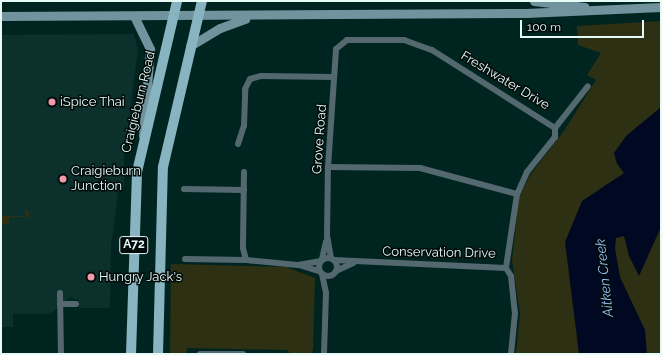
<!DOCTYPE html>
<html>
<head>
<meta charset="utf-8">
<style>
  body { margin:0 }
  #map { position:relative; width:662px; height:355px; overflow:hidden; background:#002520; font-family:Raleway,sans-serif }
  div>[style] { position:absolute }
  .built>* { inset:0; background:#0c312c }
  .green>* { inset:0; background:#2d3012 }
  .water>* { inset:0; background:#000921 }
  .street>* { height:6px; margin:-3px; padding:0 3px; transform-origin:3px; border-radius:3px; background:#54696f }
  .street>.ring { margin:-3px; padding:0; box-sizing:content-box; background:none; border:6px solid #54696f; border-radius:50% }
  .secondary>* { height:9px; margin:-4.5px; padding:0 4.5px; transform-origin:4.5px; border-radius:4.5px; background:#71939d }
  .primary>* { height:10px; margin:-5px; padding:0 5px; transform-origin:5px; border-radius:5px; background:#88b4c1 }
  .dots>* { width:11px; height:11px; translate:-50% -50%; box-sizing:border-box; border:2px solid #010b09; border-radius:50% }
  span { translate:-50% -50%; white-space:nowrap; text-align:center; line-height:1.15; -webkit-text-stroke:3px #010b09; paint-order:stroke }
  .shield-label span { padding:1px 3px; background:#010b09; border:1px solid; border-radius:3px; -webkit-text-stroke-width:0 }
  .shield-label { font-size:12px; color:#e6faf6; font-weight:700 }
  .street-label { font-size:13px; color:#e6faf6 }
  .poi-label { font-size:13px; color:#e6faf6 }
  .left { translate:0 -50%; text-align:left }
  .water-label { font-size:14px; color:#94c2f6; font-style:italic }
  .frame { position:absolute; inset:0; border:2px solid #e6faf6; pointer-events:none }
  .scale { position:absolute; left:520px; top:20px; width:124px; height:18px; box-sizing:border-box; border:2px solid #e6faf6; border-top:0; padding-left:5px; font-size:12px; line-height:14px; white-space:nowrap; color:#e6faf6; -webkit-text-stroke:3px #010b09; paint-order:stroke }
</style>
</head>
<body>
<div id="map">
  <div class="built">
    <div style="clip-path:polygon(134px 34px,138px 50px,124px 155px,124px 186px,118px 192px,111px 246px,110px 308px,79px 308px,79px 300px,70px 297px,50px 314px,13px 314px,13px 327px,1px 327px,1px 35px)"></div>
  </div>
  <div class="green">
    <div style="clip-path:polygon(661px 21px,661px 354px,516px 354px,520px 313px,512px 260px,519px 198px,530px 175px,564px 131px,596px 80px,587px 75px,601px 53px,578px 45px,577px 26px)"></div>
    <div style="clip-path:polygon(25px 209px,30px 212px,28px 217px,10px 217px,9px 224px,1px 224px,1px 216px,25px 216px)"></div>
    <div style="clip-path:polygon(171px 264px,286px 267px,315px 278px,313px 350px,310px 354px,291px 354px,287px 350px,187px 348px,186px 354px,170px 354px)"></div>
  </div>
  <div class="water">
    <div style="clip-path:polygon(661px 107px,661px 227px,639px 276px,629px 256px,624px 236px,616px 238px,615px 248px,620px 277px,645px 330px,647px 354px,579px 354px,565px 242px,582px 201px,624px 173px,617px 164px,614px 153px,626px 136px)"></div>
  </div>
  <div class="street">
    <div style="left:555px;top:128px;width:53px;rotate:-51.8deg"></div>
    <div style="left:238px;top:144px;width:19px;rotate:-72deg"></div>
    <div style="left:244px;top:126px;width:37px;rotate:-88deg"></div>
    <div style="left:245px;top:89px;width:11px;rotate:-63deg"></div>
    <div style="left:250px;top:79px;width:11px;rotate:-15deg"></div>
    <div style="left:261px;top:76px;width:73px;rotate:0.8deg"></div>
    <div style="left:328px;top:167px;width:92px;rotate:0.6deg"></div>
    <div style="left:420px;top:168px;width:100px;rotate:15deg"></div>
    <div style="left:244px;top:172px;width:76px;rotate:90.8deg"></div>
    <div style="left:243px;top:248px;width:12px;rotate:76deg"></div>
    <div style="left:246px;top:260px;width:52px;rotate:5.5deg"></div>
    <div style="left:298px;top:265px;width:22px;rotate:-10deg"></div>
    <div style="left:184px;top:189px;width:60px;rotate:1deg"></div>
    <div class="ring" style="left:319px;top:258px;width:12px;height:12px"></div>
    <div style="left:331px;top:258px;width:22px;rotate:-100deg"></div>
    <div style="left:327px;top:236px;width:69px;rotate:-89.2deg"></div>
    <div style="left:328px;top:167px;width:118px;rotate:-86.1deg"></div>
    <div style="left:336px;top:49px;width:14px;rotate:-39deg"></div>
    <div style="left:347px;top:40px;width:57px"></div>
    <div style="left:404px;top:40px;width:30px;rotate:20deg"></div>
    <div style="left:432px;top:50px;width:146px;rotate:32.4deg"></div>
    <div style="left:555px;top:128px;width:9px;rotate:90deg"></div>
    <div style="left:555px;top:137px;width:45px;rotate:128.7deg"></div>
    <div style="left:527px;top:172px;width:24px;rotate:114deg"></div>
    <div style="left:517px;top:194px;width:75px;rotate:98.5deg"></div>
    <div style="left:185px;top:259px;width:61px;rotate:0.9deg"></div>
    <div style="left:322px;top:259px;width:18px;rotate:-77deg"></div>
    <div style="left:334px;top:260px;width:172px;rotate:2.7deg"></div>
    <div style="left:506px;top:268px;width:9px;rotate:58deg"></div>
    <div style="left:511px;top:276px;width:37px;rotate:84deg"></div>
    <div style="left:515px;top:313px;width:41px;rotate:95.6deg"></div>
    <div style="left:299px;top:265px;width:21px;rotate:17deg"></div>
    <div style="left:336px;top:271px;width:19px;rotate:-25deg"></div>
    <div style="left:322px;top:274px;width:19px;rotate:78deg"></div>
    <div style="left:326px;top:293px;width:61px;rotate:91.9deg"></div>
    <div style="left:60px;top:293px;width:61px;rotate:89.1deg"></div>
    <div style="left:60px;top:304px;width:16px"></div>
    <div style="left:200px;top:354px;width:43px"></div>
  </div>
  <div class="secondary">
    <div style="left:534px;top:1px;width:51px;rotate:6.7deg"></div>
    <div style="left:1px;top:16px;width:525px;rotate:-0.33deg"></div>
    <div style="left:526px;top:13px;width:135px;rotate:-2.5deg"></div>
    <div style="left:134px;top:16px;width:37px;rotate:64deg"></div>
    <div style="left:150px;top:49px;width:87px;rotate:94.6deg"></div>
    <div style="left:190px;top:46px;width:35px;rotate:-31deg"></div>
    <div style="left:220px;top:28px;width:27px;rotate:-20deg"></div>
  </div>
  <div class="primary">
    <div style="left:131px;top:354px;width:182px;rotate:-88.1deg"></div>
    <div style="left:137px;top:172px;width:176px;rotate:-76.8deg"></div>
    <div style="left:158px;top:354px;width:187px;rotate:-88.5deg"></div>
    <div style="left:163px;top:167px;width:171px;rotate:-76.8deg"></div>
  </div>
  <div class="dots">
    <div style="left:52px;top:102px;background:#f39aa8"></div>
    <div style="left:63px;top:179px;background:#f39aa8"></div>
    <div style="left:91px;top:277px;background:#f39aa8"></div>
  </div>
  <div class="shield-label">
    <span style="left:134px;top:245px">A72</span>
  </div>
  <div class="street-label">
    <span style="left:505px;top:81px;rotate:31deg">Freshwater Drive</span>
    <span style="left:139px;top:102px;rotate:-76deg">Craigieburn Road</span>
    <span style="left:320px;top:139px;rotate:-86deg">Grove Road</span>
    <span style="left:439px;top:253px;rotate:1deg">Conservation Drive</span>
  </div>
  <div class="poi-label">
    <span class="left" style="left:60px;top:102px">iSpice Thai</span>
    <span class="left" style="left:71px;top:179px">Craigieburn<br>Junction</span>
    <span class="left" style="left:99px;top:277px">Hungry Jack's</span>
  </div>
  <div class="water-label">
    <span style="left:604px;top:278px;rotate:-96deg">Aitken Creek</span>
  </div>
  <div class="frame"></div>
  <div class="scale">100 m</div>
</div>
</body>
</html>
